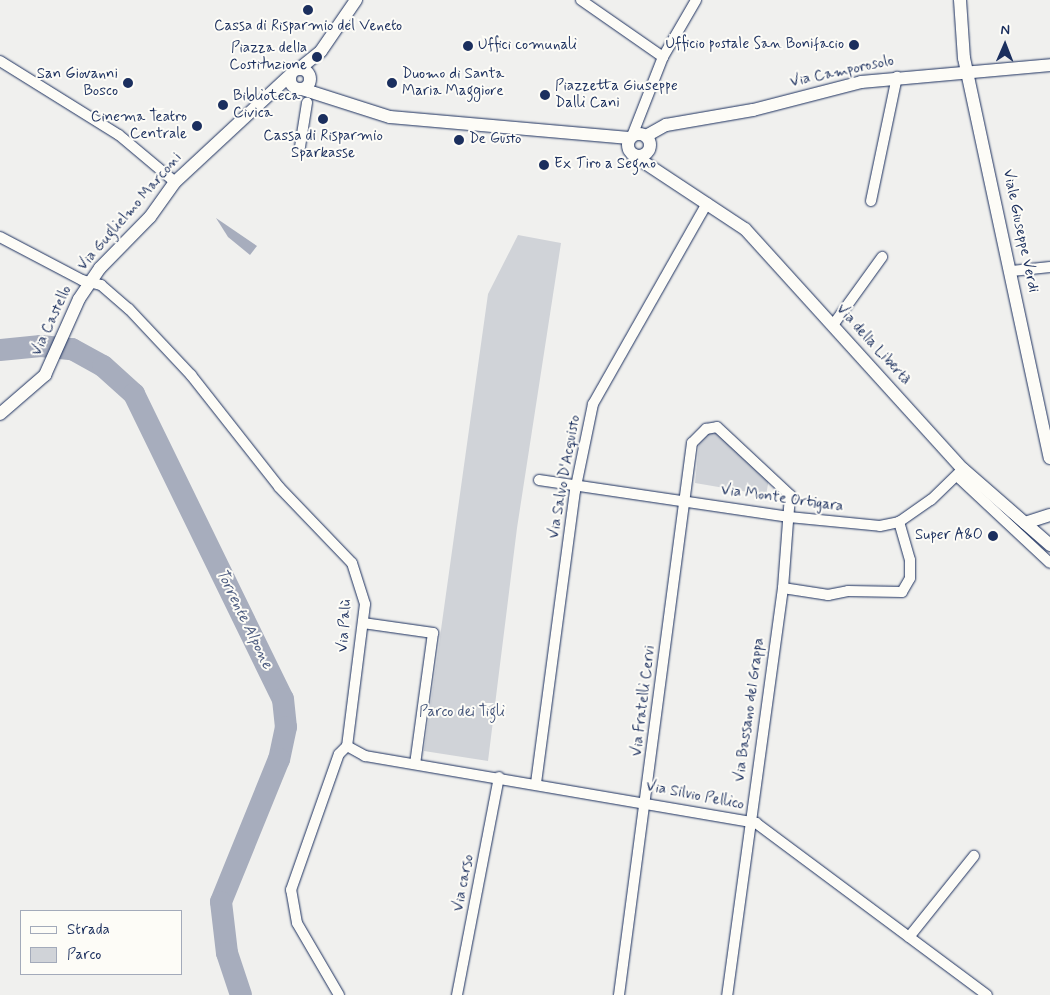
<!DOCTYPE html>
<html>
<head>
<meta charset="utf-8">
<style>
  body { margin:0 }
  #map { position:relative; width:1050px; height:995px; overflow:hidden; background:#f0f0ee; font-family:Mynerve,sans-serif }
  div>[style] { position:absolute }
  .green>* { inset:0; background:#d0d3d8 }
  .water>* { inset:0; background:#a7adbd }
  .river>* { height:22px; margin:-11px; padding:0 11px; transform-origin:11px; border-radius:11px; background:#a7adbd }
  .roads { filter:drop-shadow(0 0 1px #1b2f5e) drop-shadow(0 0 1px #1b2f5e) }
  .minor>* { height:10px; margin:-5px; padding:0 5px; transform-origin:5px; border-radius:5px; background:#fdfcf7 }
  .tertiary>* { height:12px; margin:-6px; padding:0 6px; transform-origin:6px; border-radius:6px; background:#fdfcf7 }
  .tertiary>.ring { margin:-6px; padding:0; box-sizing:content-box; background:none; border:12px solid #fdfcf7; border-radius:50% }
  .dots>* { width:14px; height:14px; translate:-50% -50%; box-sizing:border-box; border:2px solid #fdfcf7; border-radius:50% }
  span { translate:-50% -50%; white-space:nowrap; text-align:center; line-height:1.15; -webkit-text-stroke:4px #fdfcf7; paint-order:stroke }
  .poi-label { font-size:15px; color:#1b2f5e }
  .right { translate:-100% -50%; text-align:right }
  .left { translate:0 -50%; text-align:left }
  .street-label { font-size:15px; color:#1b2f5e }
  .park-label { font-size:15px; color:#48587c }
  .water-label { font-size:16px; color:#4c5b7f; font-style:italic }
  .legend { position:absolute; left:20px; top:910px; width:162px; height:65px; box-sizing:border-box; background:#fdfcf7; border:1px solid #a3aaba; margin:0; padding:6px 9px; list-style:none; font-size:15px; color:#1b2f5e }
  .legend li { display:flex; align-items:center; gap:10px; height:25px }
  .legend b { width:25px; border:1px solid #a3aaba }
  .north { position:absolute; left:980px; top:20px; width:50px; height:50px; -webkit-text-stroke:4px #fdfcf7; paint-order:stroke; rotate:1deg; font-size:14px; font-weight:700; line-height:20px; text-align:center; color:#1b2f5e }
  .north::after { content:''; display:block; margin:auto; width:18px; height:22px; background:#1b2f5e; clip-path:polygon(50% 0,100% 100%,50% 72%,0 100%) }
</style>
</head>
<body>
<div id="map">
  <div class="green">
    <div style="clip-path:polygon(518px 235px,561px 243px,517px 528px,488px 761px,424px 751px,488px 294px)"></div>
    <div style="clip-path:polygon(718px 432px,769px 479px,766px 495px,695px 483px,699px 443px,709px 433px)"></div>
  </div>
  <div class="water">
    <div style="clip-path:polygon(216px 218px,257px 246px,250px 255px,228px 237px)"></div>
  </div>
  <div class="river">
    <div style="left:0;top:350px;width:41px;rotate:-5.6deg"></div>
    <div style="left:41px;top:346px;width:31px;rotate:6deg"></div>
    <div style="left:72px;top:349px;width:35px;rotate:29deg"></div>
    <div style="left:103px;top:366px;width:42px;rotate:42.1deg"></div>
    <div style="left:134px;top:394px;width:339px;rotate:64deg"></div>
    <div style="left:283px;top:699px;width:28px;rotate:84deg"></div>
    <div style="left:286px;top:727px;width:33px;rotate:102deg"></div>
    <div style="left:279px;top:759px;width:154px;rotate:112.1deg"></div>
    <div style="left:221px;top:902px;width:51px;rotate:83.3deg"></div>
    <div style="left:227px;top:953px;width:44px;rotate:71.6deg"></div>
  </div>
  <div class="roads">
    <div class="minor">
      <div style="left:581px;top:0;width:100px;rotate:34.8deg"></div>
      <div style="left:0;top:61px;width:140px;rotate:31.9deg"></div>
      <div style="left:119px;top:135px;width:73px;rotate:40deg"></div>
      <div style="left:632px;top:136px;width:85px;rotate:-68.6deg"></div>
      <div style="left:663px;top:57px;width:66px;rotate:-59.9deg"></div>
      <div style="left:300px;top:147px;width:45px;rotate:-81deg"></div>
      <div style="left:871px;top:201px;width:127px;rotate:-78.2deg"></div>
      <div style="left:0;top:237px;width:93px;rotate:27.7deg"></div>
      <div style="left:82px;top:280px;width:20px;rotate:15deg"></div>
      <div style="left:101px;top:285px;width:37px;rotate:41deg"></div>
      <div style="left:129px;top:309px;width:91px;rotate:46.8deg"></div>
      <div style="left:191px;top:375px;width:142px;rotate:51.8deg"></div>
      <div style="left:279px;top:487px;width:105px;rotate:46.2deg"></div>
      <div style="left:352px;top:563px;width:43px;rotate:72.4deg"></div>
      <div style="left:365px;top:604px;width:143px;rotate:97.2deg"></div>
      <div style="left:1012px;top:271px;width:38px;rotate:-6deg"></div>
      <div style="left:833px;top:325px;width:84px;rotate:-54.2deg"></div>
      <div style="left:957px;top:476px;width:127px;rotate:43.1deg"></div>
      <div style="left:539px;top:480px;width:253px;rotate:8.4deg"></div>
      <div style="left:789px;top:517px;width:91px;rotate:5.6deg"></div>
      <div style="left:880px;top:526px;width:19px;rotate:-12deg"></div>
      <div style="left:899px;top:522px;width:39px;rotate:-35deg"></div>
      <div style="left:931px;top:500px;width:45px;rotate:-44.1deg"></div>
      <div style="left:783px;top:588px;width:46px;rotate:8.8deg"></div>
      <div style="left:828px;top:595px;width:20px;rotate:-11deg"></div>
      <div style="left:848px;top:591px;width:54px;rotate:1.1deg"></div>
      <div style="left:902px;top:592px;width:16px;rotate:-60deg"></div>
      <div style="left:910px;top:578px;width:18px;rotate:-90deg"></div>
      <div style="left:910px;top:560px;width:40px;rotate:-106deg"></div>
      <div style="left:363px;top:623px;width:71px;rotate:8.1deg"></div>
      <div style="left:433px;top:633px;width:132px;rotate:97.8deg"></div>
      <div style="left:347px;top:746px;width:21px;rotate:29deg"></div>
      <div style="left:365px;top:756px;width:397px;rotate:9.7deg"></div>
      <div style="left:756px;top:823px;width:288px;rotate:36.7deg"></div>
      <div style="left:536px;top:783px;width:295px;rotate:-82.4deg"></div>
      <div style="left:575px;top:491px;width:89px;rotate:-78.3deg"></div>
      <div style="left:593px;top:404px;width:231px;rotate:-60.4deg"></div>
      <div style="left:909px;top:937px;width:104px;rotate:-51.3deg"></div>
      <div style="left:339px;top:995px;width:83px;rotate:-120.3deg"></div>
      <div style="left:297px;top:923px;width:34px;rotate:-100deg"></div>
      <div style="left:291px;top:890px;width:144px;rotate:-70.6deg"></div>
      <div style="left:339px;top:754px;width:11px;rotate:-45deg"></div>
      <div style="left:457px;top:995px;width:222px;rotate:-79.1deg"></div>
      <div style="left:619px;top:995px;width:557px;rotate:-82.47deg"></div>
      <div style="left:692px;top:443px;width:20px;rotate:-45deg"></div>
      <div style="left:706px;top:429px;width:11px;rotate:-10deg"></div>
      <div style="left:717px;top:427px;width:100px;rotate:43deg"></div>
      <div style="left:790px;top:495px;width:93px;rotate:94.3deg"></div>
      <div style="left:783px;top:588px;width:411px;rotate:97.8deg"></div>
    </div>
    <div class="tertiary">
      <div style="left:960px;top:0;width:58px;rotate:86.1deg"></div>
      <div style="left:964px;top:58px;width:409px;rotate:77.9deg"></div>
      <div class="ring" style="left:290px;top:69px;width:8px;height:8px"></div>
      <div style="left:299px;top:69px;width:28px;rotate:-39deg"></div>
      <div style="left:321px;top:51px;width:62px;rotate:-55.5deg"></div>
      <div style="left:302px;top:89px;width:92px;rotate:17.7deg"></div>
      <div style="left:390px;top:117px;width:240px;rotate:5deg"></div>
      <div class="ring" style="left:628px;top:134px;width:10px;height:10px"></div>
      <div style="left:646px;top:136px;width:23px;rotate:-29deg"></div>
      <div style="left:666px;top:125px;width:88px;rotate:-9.8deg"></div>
      <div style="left:753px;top:110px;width:112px;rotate:-14.5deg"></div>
      <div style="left:861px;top:82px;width:190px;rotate:-5.1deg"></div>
      <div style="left:633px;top:155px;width:134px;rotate:33.5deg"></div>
      <div style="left:745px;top:229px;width:324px;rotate:47.8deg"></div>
      <div style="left:963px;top:469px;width:116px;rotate:41.1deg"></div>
      <div style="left:0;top:414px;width:60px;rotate:-40.9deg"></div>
      <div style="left:45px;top:375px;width:83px;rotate:-65.9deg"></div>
      <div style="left:79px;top:299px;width:37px;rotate:-56deg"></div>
      <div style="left:100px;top:268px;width:71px;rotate:-45.6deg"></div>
      <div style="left:150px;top:217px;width:43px;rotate:-54.5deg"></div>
      <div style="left:175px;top:182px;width:157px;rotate:-42.9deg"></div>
      <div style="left:1025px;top:523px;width:26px;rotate:-18deg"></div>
    </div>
  </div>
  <div class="dots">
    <div style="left:308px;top:10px;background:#1b2f5e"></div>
    <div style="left:854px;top:45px;background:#1b2f5e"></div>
    <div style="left:468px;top:46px;background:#1b2f5e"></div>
    <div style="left:317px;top:57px;background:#1b2f5e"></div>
    <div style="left:128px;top:83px;background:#1b2f5e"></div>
    <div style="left:392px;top:83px;background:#1b2f5e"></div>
    <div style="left:545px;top:95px;background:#1b2f5e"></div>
    <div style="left:223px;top:105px;background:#1b2f5e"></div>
    <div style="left:323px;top:119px;background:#1b2f5e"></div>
    <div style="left:197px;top:126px;background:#1b2f5e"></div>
    <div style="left:459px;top:140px;background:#1b2f5e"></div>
    <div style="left:544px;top:165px;background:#1b2f5e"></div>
    <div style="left:993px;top:536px;background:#1b2f5e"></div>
  </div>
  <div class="poi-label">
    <span style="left:308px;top:27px">Cassa di Risparmio del Veneto</span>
    <span class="right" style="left:844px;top:45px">Ufficio postale San Bonifacio</span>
    <span class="left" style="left:478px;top:46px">Uffici comunali</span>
    <span class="right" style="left:307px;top:57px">Piazza della<br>Costituzione</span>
    <span class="right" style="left:118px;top:83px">San Giovanni<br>Bosco</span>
    <span class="left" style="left:402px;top:83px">Duomo di Santa<br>Maria Maggiore</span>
    <span class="left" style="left:555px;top:95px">Piazzetta Giuseppe<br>Dalli Cani</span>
    <span class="left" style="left:233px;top:105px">Biblioteca<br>Civica</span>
    <span class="right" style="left:187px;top:126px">Cinema Teatro<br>Centrale</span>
    <span style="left:323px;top:145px">Cassa di Risparmio<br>Sparkasse</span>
    <span class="left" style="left:469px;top:140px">De Gusto</span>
    <span class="left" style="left:554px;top:165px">Ex Tiro a Segno</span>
    <span class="right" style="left:983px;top:536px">Super A&amp;O</span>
  </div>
  <div class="street-label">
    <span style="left:842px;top:72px;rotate:-12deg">Via Camporosolo</span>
    <span style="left:130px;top:212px;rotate:-49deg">Via Guglielmo Marconi</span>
    <span style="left:1020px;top:231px;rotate:78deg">Viale Giuseppe Verdi</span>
    <span style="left:52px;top:321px;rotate:-65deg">Via Castello</span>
    <span style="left:873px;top:345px;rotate:48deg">Via della Libertà</span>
    <span style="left:565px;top:477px;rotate:-80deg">Via Salvo D'Acquisto</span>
    <span style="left:782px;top:499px;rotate:8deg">Via Monte Ortigara</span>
    <span style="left:345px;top:626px;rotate:-86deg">Via Palù</span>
    <span style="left:644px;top:701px;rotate:-83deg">Via Fratelli Cervi</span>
    <span style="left:750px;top:710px;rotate:-82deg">Via Bassano del Grappa</span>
    <span style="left:695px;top:796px;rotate:11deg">Via Silvio Pellico</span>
    <span style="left:464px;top:883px;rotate:-79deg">Via carso</span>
  </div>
  <div class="park-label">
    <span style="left:462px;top:713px">Parco dei Tigli</span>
  </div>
  <div class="water-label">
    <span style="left:244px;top:619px;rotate:64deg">Torrente Alpone</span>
  </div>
  <ul class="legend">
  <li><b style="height:6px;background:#fdfcf7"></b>Strada</li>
  <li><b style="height:14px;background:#d0d3d8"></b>Parco</li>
  </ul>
  <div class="north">N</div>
</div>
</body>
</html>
